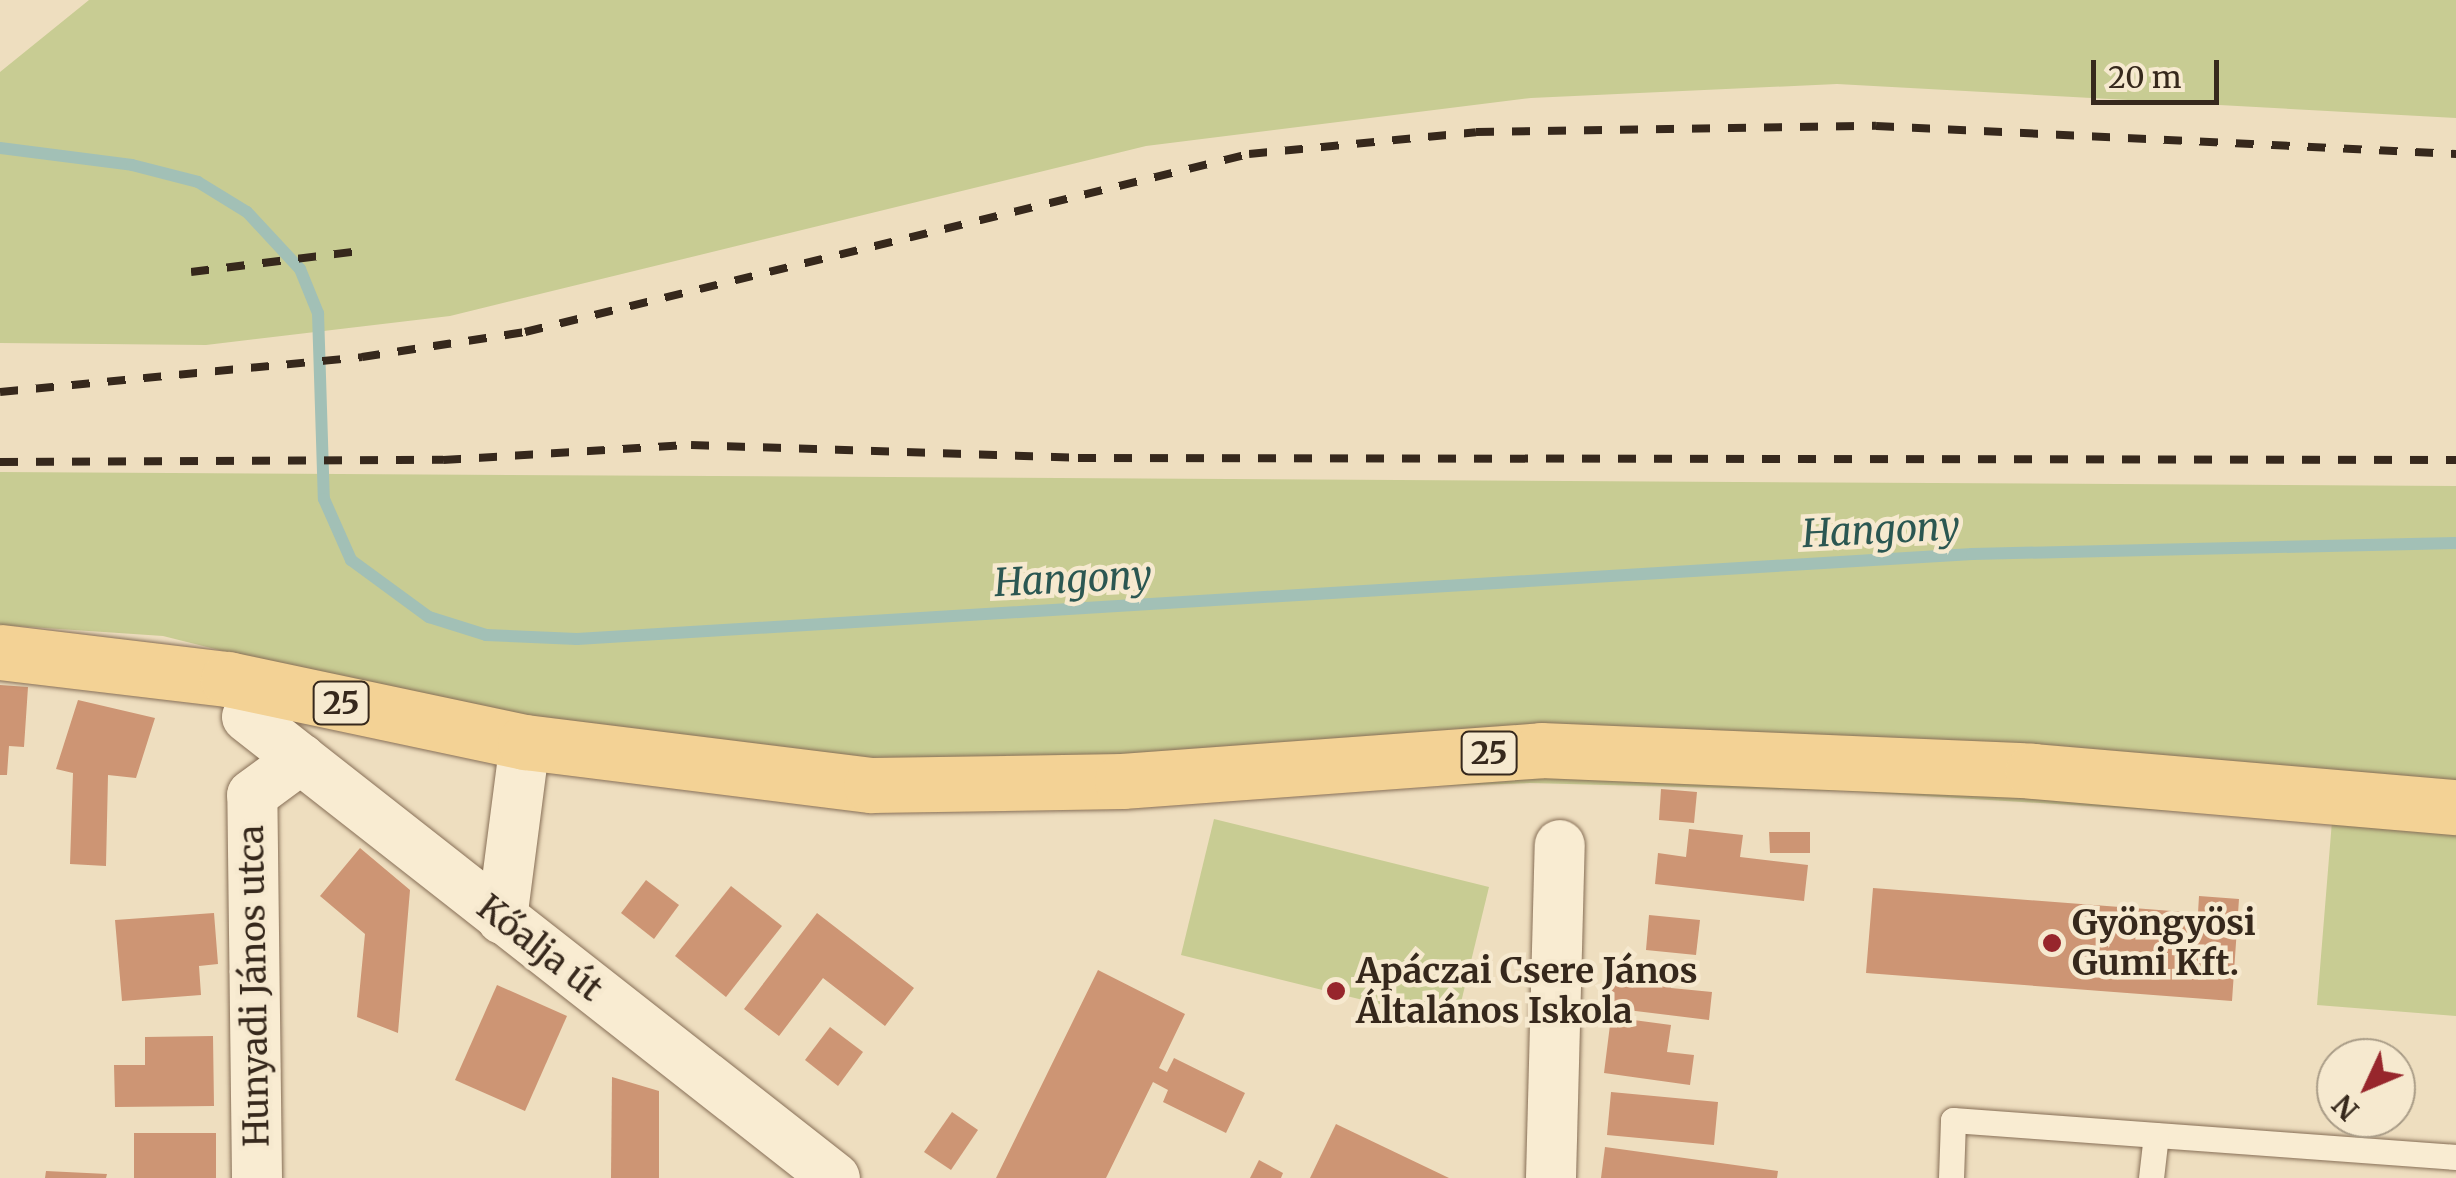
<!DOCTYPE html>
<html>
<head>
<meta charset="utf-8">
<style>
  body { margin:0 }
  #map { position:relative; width:2456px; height:1178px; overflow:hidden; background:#eedebf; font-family:Merriweather,serif }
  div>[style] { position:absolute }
  .green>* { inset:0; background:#c8cc93 }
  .stream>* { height:12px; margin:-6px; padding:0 6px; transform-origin:6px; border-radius:6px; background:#a2c0b6 }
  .building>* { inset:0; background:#cd9574 }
  .roads { filter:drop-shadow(0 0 2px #876f57) drop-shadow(0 0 2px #876f57) }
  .lane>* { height:25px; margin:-12.5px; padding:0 12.5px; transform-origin:12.5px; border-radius:12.5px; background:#f9ecd2 }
  .street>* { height:50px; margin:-25px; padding:0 25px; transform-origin:25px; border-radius:25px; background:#f9ecd2 }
  .primary>* { height:55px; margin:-27.5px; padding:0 27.5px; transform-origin:27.5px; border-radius:27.5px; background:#f3d295 }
  .rail>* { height:8px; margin-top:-4px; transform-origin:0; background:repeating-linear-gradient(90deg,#36281c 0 18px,transparent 0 36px) }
  .dots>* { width:28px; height:28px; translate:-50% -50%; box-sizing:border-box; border:5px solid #f6e9cf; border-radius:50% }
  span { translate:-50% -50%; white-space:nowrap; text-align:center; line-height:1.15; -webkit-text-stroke:9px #f6e9cf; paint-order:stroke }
  .shield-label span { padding:2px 8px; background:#f6e9cf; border:2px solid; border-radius:8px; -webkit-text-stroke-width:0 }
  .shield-label { font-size:32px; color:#36281c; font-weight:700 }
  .poi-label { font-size:35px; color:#36281c; font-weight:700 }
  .left { translate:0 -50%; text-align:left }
  .street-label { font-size:35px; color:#36281c }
  .water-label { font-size:38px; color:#2b5752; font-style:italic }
  .north { position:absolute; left:2316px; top:1038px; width:100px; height:100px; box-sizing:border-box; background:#f6e9cf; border:2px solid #a99c87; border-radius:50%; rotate:226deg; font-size:28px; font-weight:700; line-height:40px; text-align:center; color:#36281c }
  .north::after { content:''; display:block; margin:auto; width:35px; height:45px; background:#97262c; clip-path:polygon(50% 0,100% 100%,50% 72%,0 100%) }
  .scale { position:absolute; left:2091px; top:60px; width:128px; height:45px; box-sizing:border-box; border:5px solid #36281c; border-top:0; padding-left:12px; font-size:30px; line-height:35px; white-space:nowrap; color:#36281c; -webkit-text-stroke:8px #f6e9cf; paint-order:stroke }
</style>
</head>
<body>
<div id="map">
  <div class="green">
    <div style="clip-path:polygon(89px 0,2456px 0,2456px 118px,1837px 84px,1531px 98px,1146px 146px,450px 316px,206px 345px,0 343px,0 72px)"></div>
    <div style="clip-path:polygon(0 472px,2456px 486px,2456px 1016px,2317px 1005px,2332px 821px,1843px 791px,1530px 783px,1154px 795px,506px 722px,163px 636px,0 625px)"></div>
    <div style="clip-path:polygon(1214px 819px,1489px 887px,1456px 1023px,1181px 955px)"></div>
  </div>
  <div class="stream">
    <div style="left:0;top:148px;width:133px;rotate:7.3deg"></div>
    <div style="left:132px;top:165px;width:68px;rotate:14.4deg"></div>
    <div style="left:198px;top:182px;width:57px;rotate:31.5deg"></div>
    <div style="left:247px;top:212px;width:78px;rotate:47.1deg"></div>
    <div style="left:300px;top:269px;width:48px;rotate:67.8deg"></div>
    <div style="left:318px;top:313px;width:186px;rotate:88.2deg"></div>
    <div style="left:324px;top:499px;width:67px;rotate:66.1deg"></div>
    <div style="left:351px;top:560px;width:97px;rotate:36.2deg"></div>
    <div style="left:429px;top:617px;width:60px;rotate:17.5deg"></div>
    <div style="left:486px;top:635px;width:91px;rotate:2.5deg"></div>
    <div style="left:577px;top:639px;width:1398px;rotate:-3.49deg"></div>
    <div style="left:1972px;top:554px;width:484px;rotate:-1.3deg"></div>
  </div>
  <div class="building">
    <div style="clip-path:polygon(0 685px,28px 687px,24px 747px,9px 746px,7px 775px,0 775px)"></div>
    <div style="clip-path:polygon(78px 700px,155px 718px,136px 778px,108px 775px,106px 866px,70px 864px,73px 773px,56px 769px)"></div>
    <div style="clip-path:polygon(1661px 789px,1697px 792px,1694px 823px,1659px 820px)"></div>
    <div style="clip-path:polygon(1689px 829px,1743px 835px,1740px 857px,1808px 865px,1804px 901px,1655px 884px,1658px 853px,1686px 857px)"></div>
    <div style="clip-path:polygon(1769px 832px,1810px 832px,1810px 853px,1770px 853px)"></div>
    <div style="clip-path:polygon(360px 848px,410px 890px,398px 1033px,357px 1017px,365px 934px,320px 896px)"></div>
    <div style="clip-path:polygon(646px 880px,679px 905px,654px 939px,621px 913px)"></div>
    <div style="clip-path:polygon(731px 886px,782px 926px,726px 997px,675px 956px)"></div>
    <div style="clip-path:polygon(1873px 888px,2198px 913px,2199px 896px,2239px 899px,2232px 1001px,1866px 973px)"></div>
    <div style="clip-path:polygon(214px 913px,218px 964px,199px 966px,201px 995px,122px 1001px,115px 920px)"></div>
    <div style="clip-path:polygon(817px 913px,914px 988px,885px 1026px,823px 978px,779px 1036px,744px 1009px)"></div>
    <div style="clip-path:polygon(1649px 915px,1700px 920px,1696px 955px,1646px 950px)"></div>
    <div style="clip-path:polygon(1608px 967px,1673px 975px,1671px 988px,1712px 992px,1709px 1020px,1603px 1007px)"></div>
    <div style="clip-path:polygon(1098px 970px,1185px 1014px,1159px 1068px,1167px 1072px,1174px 1058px,1245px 1093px,1226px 1133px,1163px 1102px,1168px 1090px,1153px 1082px,1106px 1178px,996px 1178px)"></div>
    <div style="clip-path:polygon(497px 985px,567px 1016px,525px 1111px,455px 1080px)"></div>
    <div style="clip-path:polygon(1611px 1017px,1671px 1025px,1667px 1052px,1694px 1055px,1690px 1085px,1604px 1073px)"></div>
    <div style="clip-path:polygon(830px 1027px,863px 1052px,838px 1086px,805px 1060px)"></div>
    <div style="clip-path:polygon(213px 1036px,214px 1106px,115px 1107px,114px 1065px,145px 1065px,145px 1037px)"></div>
    <div style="clip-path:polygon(612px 1077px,659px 1091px,659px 1178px,611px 1178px)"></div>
    <div style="clip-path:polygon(1611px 1092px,1718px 1102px,1714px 1145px,1607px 1135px)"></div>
    <div style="clip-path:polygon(952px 1112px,978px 1130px,951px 1170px,924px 1152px)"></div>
    <div style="clip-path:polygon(1336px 1124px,1449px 1178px,1310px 1178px)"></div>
    <div style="clip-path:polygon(134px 1133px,216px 1133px,216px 1178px,134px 1178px)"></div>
    <div style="clip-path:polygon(1605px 1147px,1778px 1171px,1777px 1178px,1601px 1178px)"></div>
    <div style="clip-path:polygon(1259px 1160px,1283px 1173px,1281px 1178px,1250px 1178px)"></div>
    <div style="clip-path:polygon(46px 1171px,107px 1174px,106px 1178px,45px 1178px)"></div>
  </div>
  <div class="roads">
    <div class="lane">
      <div style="left:1951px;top:1178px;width:58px;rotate:-88deg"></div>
      <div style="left:1953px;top:1120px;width:504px;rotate:4.21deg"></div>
      <div style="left:2151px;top:1178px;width:43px;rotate:-83.4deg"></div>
    </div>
    <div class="street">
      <div style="left:247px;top:717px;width:747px;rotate:38.1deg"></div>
      <div style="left:502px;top:919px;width:178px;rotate:-82.6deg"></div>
      <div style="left:257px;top:1178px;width:383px;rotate:-90.7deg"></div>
      <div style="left:252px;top:795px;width:61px;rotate:-36.3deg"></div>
      <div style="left:1551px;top:1178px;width:333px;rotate:-88.5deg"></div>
    </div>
    <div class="primary">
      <div style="left:0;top:652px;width:230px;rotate:6.8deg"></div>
      <div style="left:228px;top:679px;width:304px;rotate:12deg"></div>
      <div style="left:525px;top:742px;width:349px;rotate:7.1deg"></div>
      <div style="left:871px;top:785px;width:251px;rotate:-0.9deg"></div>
      <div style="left:1122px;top:781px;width:420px;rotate:-4.2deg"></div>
      <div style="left:1541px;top:750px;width:492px;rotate:2.4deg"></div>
      <div style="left:2033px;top:771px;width:425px;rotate:4.9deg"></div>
    </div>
  </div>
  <div class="rail">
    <div style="left:191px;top:272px;width:177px;rotate:-7.1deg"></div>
    <div style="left:0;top:392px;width:364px;rotate:-5.5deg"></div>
    <div style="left:362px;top:357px;width:165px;rotate:-8.7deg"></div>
    <div style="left:525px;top:332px;width:746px;rotate:-13.81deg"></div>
    <div style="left:1249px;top:154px;width:228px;rotate:-5.5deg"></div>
    <div style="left:1476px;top:132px;width:400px;rotate:-0.9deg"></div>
    <div style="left:1876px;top:126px;width:581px;rotate:2.76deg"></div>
    <div style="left:0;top:462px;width:443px;rotate:-0.3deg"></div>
    <div style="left:443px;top:460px;width:248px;rotate:-3.5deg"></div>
    <div style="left:691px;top:445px;width:387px;rotate:1.9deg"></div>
    <div style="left:1078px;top:458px;width:1378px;rotate:0.08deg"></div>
  </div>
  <div class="dots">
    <div style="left:2052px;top:943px;background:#97262c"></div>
    <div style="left:1336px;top:991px;background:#97262c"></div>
  </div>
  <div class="shield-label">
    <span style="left:341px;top:703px">25</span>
    <span style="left:1489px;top:753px">25</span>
  </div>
  <div class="poi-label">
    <span class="left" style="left:2072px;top:943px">Gyöngyösi<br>Gumi Kft.</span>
    <span class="left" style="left:1356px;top:991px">Apáczai Csere János<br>Általános Iskola</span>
  </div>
  <div class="street-label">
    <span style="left:540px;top:948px;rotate:38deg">Kőalja út</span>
    <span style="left:254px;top:986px;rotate:-91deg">Hunyadi János utca</span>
  </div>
  <div class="water-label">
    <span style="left:1881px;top:530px;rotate:-3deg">Hangony</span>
    <span style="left:1073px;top:579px;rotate:-3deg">Hangony</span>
  </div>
  <div class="north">N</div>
  <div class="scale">20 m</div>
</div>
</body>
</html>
